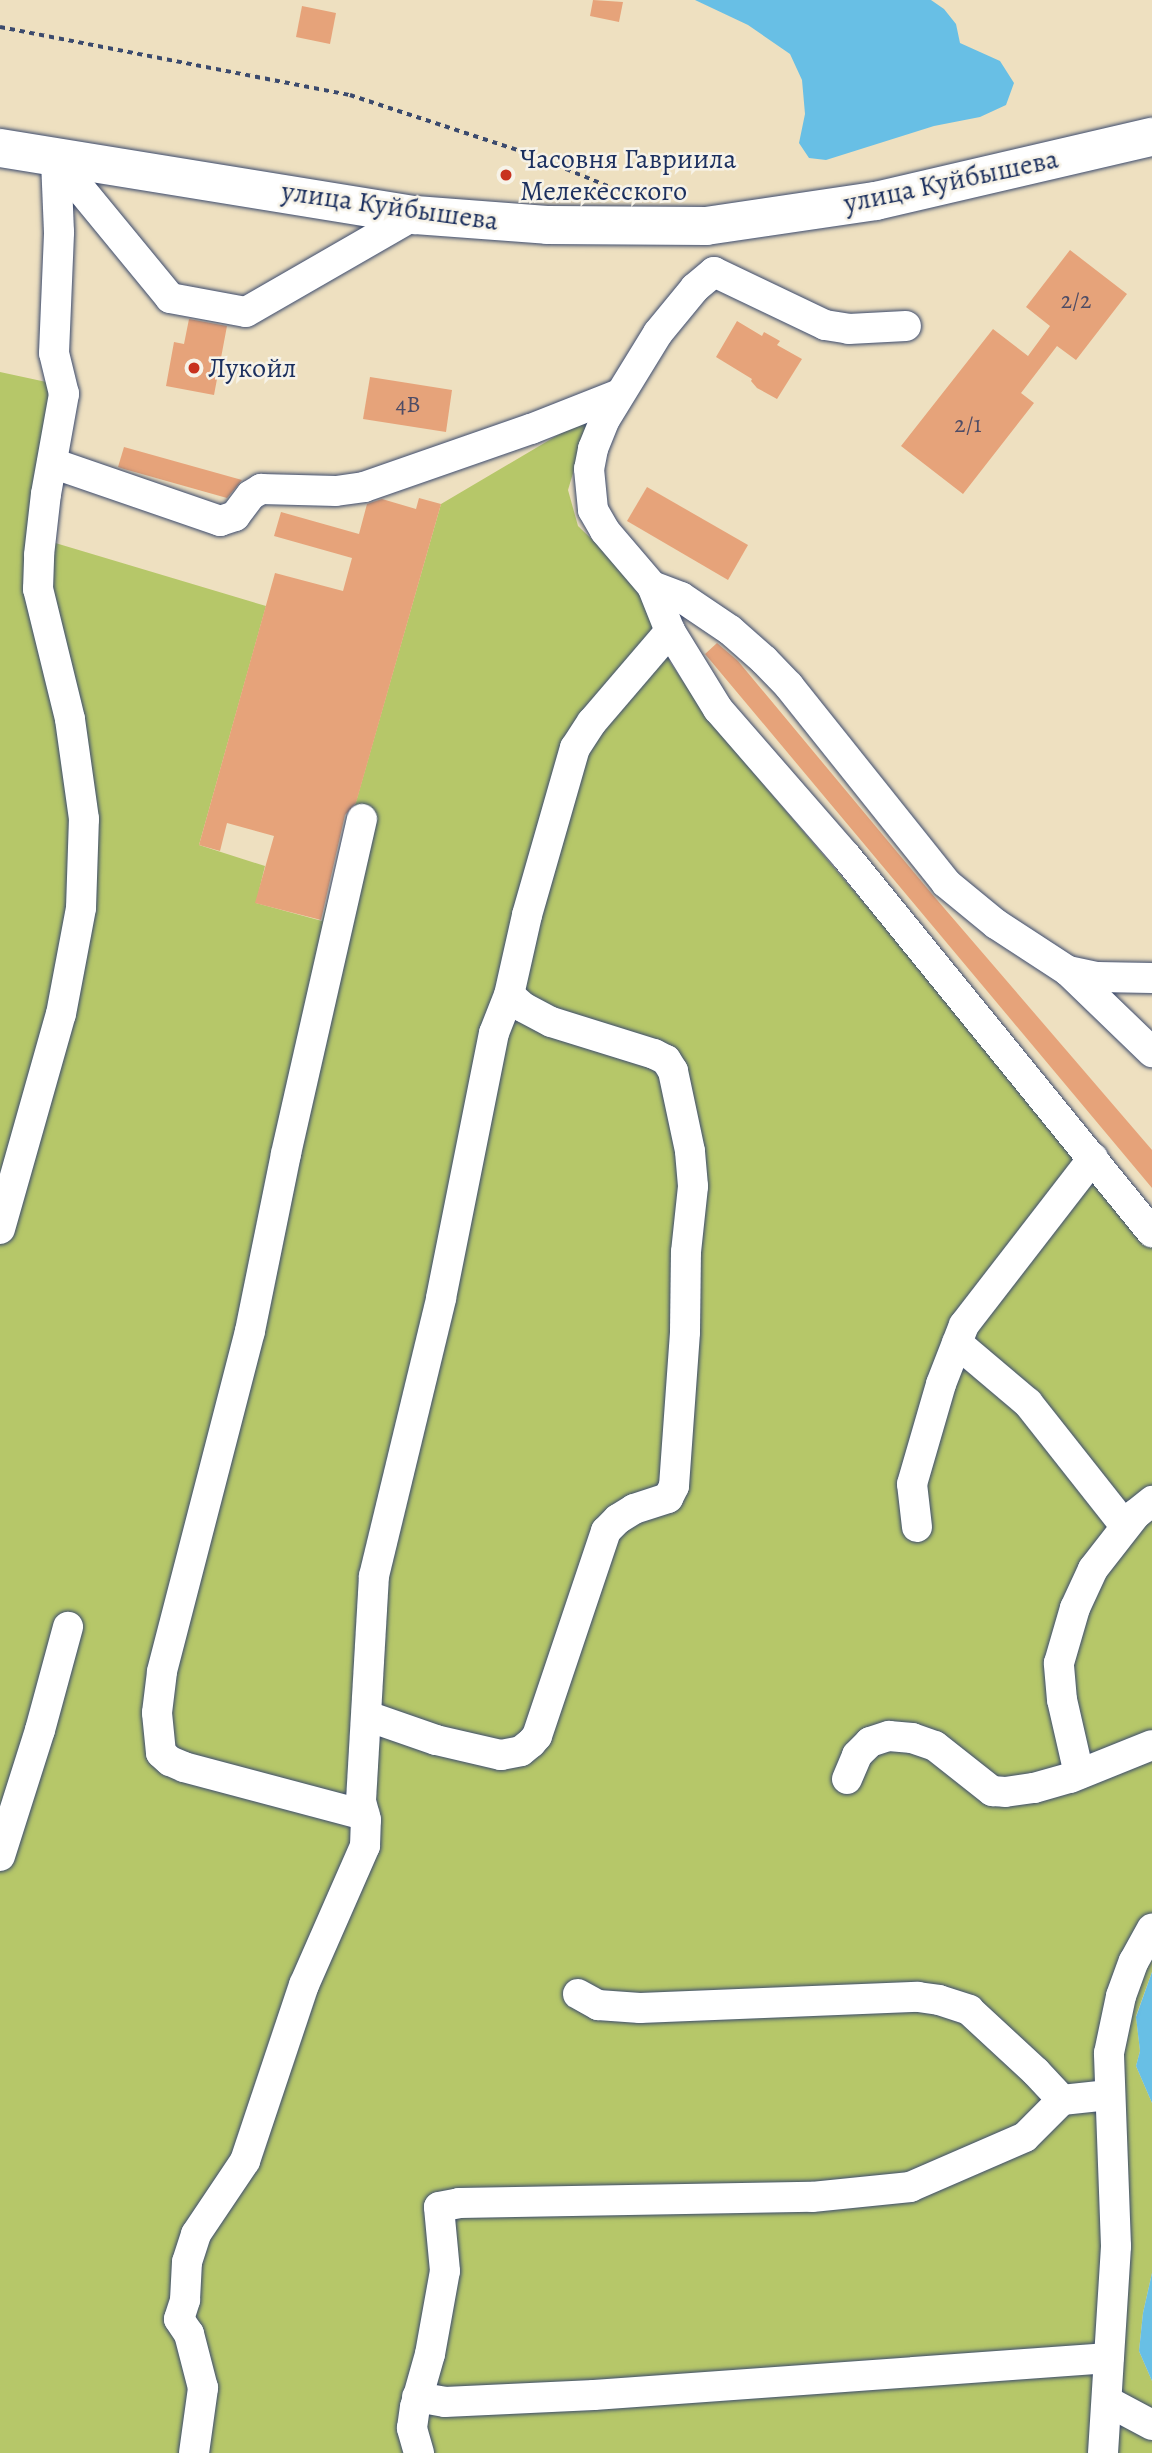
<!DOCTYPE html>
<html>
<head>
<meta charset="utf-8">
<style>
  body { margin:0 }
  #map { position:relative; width:1152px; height:2453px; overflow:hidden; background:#eee0c0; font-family:Alegreya,serif }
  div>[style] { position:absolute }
  .green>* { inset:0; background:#b6c769 }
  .water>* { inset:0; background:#68bfe5 }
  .building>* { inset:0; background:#e6a37a }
  .path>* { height:3.5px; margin-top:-1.75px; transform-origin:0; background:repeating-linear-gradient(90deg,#3b4a6d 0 5px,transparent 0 10px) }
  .roads { filter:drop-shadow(0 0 2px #3b4a6d) drop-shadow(0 0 2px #3b4a6d) }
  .minor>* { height:30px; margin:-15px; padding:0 15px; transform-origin:15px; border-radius:15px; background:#fff }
  .highway>* { height:38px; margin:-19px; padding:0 19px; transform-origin:19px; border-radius:19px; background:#fff }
  .dots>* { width:19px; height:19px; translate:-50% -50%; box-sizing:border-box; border:4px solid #f7f3e8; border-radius:50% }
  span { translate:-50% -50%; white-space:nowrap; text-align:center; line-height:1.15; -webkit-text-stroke:5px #f7f3e8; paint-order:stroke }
  .number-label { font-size:24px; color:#4e4c65 }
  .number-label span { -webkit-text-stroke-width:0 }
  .poi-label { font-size:28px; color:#1b2f5e }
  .left { translate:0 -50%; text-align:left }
  .street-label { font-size:28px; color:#1b2f5e }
</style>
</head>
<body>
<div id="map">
  <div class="green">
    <div style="clip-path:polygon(0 372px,51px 383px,52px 542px,266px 606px,199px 845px,265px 866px,256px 903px,322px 921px,441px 504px,590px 416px,568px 490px,578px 526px,607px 554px,649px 605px,670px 662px,711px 723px,975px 1033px,1152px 1246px,1152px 1972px,1136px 2016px,1140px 2051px,1136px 2066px,1152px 2103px,1152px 2273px,1143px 2313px,1139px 2351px,1152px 2381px,1152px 2453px,0 2453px)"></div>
  </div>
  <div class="water">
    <div style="clip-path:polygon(695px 0,931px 0,944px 9px,956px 24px,960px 43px,1000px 61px,1014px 83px,1006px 105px,980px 117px,934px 126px,826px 160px,809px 158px,799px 143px,805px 114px,802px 80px,790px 54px,748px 25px)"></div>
    <div style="clip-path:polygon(1152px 1972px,1152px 2103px,1136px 2066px,1140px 2051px,1136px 2017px)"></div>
    <div style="clip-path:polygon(1152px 2273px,1152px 2381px,1139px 2351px,1143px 2313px)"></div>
  </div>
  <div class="building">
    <div style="clip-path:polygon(593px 0,623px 2px,619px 22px,590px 16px)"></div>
    <div style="clip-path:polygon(302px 6px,336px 13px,330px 44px,296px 37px)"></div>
    <div style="clip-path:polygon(1070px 250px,1127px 294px,1076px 360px,1057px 346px,1021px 393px,1034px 403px,963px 494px,901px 446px,993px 329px,1028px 356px,1050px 326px,1026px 307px)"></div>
    <div style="clip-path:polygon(189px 319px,227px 326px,214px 395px,166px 386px,174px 342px,184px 344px)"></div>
    <div style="clip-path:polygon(737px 321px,762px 336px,764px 332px,780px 341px,777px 345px,802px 359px,777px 399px,757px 388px,751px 381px,752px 379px,716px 357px)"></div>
    <div style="clip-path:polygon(370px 377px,452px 390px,446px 432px,363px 419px)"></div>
    <div style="clip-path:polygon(124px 447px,242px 480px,227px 498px,124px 469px,118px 467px)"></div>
    <div style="clip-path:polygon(647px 487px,748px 545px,728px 580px,627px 521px)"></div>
    <div style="clip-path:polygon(419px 498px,441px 504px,356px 803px,345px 815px,321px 920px,255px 903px,274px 836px,227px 823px,220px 851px,199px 845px,275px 573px,343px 591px,352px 558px,274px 536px,281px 512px,359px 534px,367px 504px,382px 499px,416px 509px)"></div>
    <div style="clip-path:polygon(717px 643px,738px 661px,932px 894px,1152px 1150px,1152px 1188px,705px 654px)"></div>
  </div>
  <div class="path">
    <div style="left:0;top:27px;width:357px;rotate:11deg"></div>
    <div style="left:350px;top:95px;width:188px;rotate:18.2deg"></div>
    <div style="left:529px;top:154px;width:109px;rotate:22.1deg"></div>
  </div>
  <div class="roads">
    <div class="minor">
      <div style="left:56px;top:159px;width:180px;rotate:50.6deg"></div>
      <div style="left:170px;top:298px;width:77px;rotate:10.4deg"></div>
      <div style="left:246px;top:312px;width:195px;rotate:-29.9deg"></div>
      <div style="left:714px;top:272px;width:25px;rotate:140deg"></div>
      <div style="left:695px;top:288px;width:58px;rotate:129.4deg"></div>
      <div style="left:658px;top:333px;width:101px;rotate:121.6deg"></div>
      <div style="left:605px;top:419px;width:32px;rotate:112deg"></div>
      <div style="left:593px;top:449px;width:20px;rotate:101deg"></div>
      <div style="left:589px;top:469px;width:41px;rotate:84.4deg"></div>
      <div style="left:593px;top:510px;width:24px;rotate:60deg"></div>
      <div style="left:605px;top:531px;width:72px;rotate:49.5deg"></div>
      <div style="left:652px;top:586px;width:48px;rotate:68.2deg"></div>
      <div style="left:670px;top:631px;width:92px;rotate:58.4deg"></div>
      <div style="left:718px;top:709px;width:195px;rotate:49deg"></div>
      <div style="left:846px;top:856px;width:485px;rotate:50.9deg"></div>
      <div style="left:714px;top:272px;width:123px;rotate:25.5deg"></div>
      <div style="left:825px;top:325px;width:24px;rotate:9deg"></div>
      <div style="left:849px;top:329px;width:57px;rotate:-3deg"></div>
      <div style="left:52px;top:463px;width:178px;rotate:19deg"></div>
      <div style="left:220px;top:521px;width:16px;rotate:-18deg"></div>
      <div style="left:235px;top:516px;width:26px;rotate:-53deg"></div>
      <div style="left:251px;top:495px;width:12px;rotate:-31deg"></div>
      <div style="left:261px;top:489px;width:75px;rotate:1.5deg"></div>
      <div style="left:336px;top:491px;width:28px;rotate:-8deg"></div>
      <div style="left:364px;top:487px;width:177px;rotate:-19.2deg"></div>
      <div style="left:531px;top:429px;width:92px;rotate:-21.6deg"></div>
      <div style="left:652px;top:586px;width:31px;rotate:21deg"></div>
      <div style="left:681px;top:597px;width:59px;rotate:34deg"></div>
      <div style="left:730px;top:630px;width:45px;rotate:41.4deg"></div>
      <div style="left:764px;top:660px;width:36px;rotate:46deg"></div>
      <div style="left:789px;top:686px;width:252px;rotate:51.4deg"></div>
      <div style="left:946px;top:883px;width:65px;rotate:39.4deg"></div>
      <div style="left:996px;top:924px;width:86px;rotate:33.1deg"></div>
      <div style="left:1068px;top:971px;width:30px;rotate:12deg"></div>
      <div style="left:1097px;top:977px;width:55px;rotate:1deg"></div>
      <div style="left:362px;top:819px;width:344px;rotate:102.8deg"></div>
      <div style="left:286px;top:1154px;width:181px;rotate:101.5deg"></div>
      <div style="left:250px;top:1331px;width:352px;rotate:104.5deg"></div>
      <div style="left:162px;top:1672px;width:41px;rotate:97deg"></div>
      <div style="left:157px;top:1713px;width:40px;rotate:84.3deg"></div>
      <div style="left:161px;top:1753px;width:12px;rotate:42deg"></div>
      <div style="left:170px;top:1761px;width:15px;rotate:23deg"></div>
      <div style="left:184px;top:1767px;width:187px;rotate:14.9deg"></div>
      <div style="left:1068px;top:971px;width:117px;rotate:44deg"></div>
      <div style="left:0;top:1229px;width:223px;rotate:-74.2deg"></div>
      <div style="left:61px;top:1014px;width:108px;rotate:-79.3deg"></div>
      <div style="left:81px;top:908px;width:89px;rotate:-88.1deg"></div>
      <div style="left:84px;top:819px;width:101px;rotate:-98deg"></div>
      <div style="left:70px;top:719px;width:134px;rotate:-103.8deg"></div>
      <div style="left:38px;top:589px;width:34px;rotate:-88deg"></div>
      <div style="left:39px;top:555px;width:61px;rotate:-83.5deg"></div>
      <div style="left:46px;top:494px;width:102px;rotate:-79.8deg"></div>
      <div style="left:64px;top:394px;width:42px;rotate:-103.7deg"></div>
      <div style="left:54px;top:353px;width:121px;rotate:-87.6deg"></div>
      <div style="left:59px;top:232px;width:73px;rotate:-92.4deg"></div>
      <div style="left:957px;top:1343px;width:93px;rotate:40.2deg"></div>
      <div style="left:1028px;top:1403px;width:157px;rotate:51.7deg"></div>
      <div style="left:917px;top:1527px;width:43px;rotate:-96.6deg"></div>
      <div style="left:912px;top:1484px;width:104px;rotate:-73.8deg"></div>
      <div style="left:941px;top:1384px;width:63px;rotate:-68.7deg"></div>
      <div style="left:964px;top:1325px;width:211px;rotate:-52.3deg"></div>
      <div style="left:367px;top:1716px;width:73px;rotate:19.2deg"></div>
      <div style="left:436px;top:1740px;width:67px;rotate:13deg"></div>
      <div style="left:501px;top:1755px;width:20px;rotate:-11deg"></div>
      <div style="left:521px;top:1751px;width:13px;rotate:-39deg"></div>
      <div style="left:531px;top:1743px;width:9px;rotate:-49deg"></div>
      <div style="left:537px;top:1736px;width:216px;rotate:-71.4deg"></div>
      <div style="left:606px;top:1531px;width:17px;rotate:-45deg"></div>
      <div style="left:618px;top:1519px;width:19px;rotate:-32deg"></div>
      <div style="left:634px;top:1509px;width:36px;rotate:-18deg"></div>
      <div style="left:668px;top:1498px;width:13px;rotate:-63deg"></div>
      <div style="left:674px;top:1486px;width:154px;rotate:-85.9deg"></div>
      <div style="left:685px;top:1332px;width:80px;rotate:-89.3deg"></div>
      <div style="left:686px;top:1252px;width:66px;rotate:-83.9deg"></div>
      <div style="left:693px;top:1186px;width:35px;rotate:-95deg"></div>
      <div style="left:690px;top:1151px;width:82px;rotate:-102deg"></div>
      <div style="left:673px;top:1071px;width:13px;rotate:-122deg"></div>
      <div style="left:666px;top:1060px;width:13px;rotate:-153deg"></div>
      <div style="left:654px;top:1054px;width:108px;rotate:-162.7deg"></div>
      <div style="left:551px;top:1022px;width:32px;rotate:-152deg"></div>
      <div style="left:523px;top:1007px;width:18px;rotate:-139deg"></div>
      <div style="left:1079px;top:1774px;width:76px;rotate:-102.9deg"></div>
      <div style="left:1062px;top:1700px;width:37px;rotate:-95deg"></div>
      <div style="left:1059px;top:1663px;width:57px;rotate:-73.8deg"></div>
      <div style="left:1075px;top:1608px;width:43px;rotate:-65.2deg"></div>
      <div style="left:1093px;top:1569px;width:70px;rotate:-52deg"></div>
      <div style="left:1136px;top:1514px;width:21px;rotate:-39deg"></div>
      <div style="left:847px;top:1779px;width:26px;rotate:-67deg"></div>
      <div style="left:857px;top:1755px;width:18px;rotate:-45deg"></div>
      <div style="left:870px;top:1742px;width:20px;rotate:-18deg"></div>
      <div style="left:889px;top:1736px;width:23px;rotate:5deg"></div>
      <div style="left:912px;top:1738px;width:24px;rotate:19deg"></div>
      <div style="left:935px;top:1746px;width:73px;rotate:38.3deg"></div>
      <div style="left:992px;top:1791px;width:13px;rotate:4deg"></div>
      <div style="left:1005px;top:1792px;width:29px;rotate:-8deg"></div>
      <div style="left:1034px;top:1788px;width:37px;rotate:-16deg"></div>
      <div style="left:1070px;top:1778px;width:88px;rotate:-21.9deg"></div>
      <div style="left:0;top:1856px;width:132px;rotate:-72.4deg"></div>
      <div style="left:40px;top:1730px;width:107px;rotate:-74.8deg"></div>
      <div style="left:578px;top:1994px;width:23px;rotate:29deg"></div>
      <div style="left:598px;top:2005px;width:42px;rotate:4.1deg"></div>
      <div style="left:640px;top:2008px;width:278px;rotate:-2.3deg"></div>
      <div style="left:918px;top:1997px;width:21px;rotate:8deg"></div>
      <div style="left:939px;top:2000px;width:32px;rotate:18deg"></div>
      <div style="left:969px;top:2010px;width:91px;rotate:42.8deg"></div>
      <div style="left:1036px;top:2072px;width:38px;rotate:47deg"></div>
      <div style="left:417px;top:2397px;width:28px;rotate:10deg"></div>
      <div style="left:445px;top:2402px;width:149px;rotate:-2.7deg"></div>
      <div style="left:594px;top:2395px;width:516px;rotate:-4.11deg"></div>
      <div style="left:1107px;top:2401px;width:51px;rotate:28.1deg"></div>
      <div style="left:194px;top:2453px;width:66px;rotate:-82.1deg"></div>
      <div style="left:203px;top:2388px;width:56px;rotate:-104.5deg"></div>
      <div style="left:189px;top:2334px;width:18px;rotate:-124deg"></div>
      <div style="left:179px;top:2319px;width:20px;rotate:-72deg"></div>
      <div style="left:185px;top:2300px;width:38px;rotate:-87deg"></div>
      <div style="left:187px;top:2262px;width:29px;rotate:-72deg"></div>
      <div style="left:196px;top:2234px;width:88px;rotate:-56.1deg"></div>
      <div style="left:245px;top:2161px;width:186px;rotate:-71.5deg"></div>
      <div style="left:304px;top:1985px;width:152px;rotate:-66.3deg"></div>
      <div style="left:365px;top:1846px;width:26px;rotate:-88deg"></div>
      <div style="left:366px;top:1820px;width:20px;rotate:-105deg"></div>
      <div style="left:361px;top:1801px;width:225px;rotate:-86.7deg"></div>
      <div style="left:374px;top:1576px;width:286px;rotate:-76.4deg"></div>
      <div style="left:441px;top:1298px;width:270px;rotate:-78.7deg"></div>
      <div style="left:494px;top:1033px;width:41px;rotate:-68.5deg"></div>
      <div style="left:509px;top:995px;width:82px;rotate:-77.3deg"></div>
      <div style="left:527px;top:915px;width:174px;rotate:-74deg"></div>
      <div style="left:575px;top:748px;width:31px;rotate:-57deg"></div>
      <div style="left:592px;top:722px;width:120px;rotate:-49.4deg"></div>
      <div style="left:419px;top:2453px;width:26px;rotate:-106deg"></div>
      <div style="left:412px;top:2428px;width:21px;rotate:-82deg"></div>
      <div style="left:415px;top:2407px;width:55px;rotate:-74.2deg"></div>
      <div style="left:430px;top:2354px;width:84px;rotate:-79.8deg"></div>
      <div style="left:445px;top:2271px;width:64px;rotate:-95.4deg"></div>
      <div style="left:439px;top:2207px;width:20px;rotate:-11deg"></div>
      <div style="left:459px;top:2203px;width:353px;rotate:-1deg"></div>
      <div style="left:812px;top:2197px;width:99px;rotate:-5.8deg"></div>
      <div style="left:910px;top:2187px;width:125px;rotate:-23.5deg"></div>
      <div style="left:1025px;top:2137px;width:52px;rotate:-45deg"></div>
      <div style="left:1062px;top:2100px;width:47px;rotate:-6.1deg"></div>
      <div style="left:1103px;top:2453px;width:207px;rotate:-86.4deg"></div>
      <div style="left:1116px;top:2246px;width:193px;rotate:-92.1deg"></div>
      <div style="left:1109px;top:2053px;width:58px;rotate:-78.1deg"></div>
      <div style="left:1121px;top:1996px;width:37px;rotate:-70deg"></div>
      <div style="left:1134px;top:1961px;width:37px;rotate:-61deg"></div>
    </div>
    <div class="highway">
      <div style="left:0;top:148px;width:420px;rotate:9.2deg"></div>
      <div style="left:415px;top:215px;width:132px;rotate:4.3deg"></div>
      <div style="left:547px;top:225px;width:159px;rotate:0.4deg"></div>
      <div style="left:706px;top:226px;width:172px;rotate:-8.4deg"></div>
      <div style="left:876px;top:201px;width:283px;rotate:-13.1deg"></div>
    </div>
  </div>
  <div class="dots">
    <div style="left:506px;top:175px;background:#c8321e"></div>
    <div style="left:194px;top:368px;background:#c8321e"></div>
  </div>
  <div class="number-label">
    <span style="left:1076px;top:301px">2/2</span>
    <span style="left:408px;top:405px">4В</span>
    <span style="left:968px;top:425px">2/1</span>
  </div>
  <div class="poi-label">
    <span class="left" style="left:520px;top:175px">Часовня Гавриила<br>Мелекесского</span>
    <span class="left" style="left:208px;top:368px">Лукойл</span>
  </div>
  <div class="street-label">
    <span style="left:951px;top:181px;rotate:-12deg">улица Куйбышева</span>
    <span style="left:390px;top:206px;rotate:8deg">улица Куйбышева</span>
  </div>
</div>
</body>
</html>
